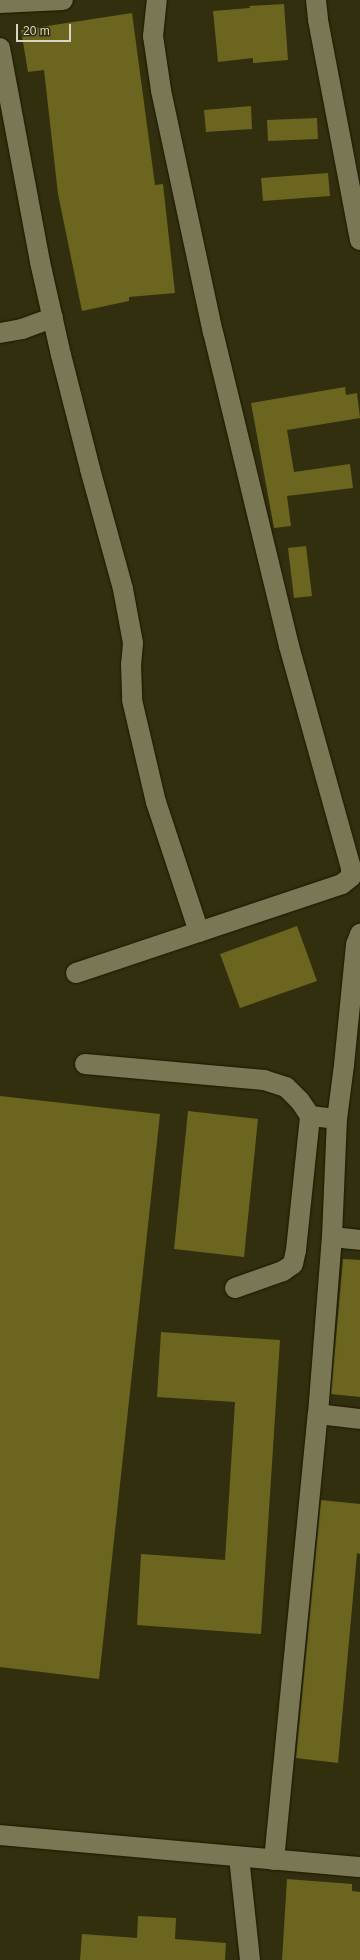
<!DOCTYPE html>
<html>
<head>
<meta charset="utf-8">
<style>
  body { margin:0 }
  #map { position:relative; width:360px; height:1960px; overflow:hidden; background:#322f0e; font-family:Helvetica,sans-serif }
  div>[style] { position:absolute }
  .building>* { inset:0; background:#6b651f }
  .roads { filter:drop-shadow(0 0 1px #1a1700) drop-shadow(0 0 1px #1a1700) }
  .minor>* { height:20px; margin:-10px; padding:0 10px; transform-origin:10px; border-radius:10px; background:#797754 }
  span { translate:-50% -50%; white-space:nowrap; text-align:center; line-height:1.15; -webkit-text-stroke:4px #322f0e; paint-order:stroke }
  .scale { position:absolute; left:16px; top:24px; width:55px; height:18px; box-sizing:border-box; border:2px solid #d7d6c3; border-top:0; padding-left:5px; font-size:12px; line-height:14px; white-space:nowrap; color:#d7d6c3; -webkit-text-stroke:3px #322f0e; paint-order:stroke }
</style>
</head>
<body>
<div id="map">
  <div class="building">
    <div style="clip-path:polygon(284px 4px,288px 60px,253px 63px,253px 58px,218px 62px,213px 11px,250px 8px,249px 6px)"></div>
    <div style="clip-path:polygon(132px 13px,155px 185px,163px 184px,175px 293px,129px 297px,129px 301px,82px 311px,58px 194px,44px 70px,28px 72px,21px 30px)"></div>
    <div style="clip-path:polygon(251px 106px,252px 129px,206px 132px,204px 110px)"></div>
    <div style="clip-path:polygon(317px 118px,318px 139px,268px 141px,267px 120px)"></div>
    <div style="clip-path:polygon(328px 173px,330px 196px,263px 201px,261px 178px)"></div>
    <div style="clip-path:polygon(345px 387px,346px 395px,357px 393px,360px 418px,287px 430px,294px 472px,350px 464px,353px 488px,287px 496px,291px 526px,274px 528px,251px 403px)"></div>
    <div style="clip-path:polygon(306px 546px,312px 596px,294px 598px,288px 548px)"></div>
    <div style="clip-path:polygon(297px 926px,317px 981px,240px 1008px,220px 954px)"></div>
    <div style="clip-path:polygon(0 1096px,160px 1114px,99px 1679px,0 1667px)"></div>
    <div style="clip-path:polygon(188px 1111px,258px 1119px,244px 1257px,174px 1249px)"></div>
    <div style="clip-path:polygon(343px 1259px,360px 1260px,360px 1397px,331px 1394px)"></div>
    <div style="clip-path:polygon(161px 1332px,280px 1340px,261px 1634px,137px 1625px,141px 1554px,225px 1560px,235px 1402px,157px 1397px)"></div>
    <div style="clip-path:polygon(321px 1500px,360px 1504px,360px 1554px,357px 1553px,338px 1763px,296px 1758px)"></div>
    <div style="clip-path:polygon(287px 1879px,352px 1884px,352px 1891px,360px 1892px,360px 1960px,282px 1960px)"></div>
    <div style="clip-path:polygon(138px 1916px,176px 1918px,175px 1939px,226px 1943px,225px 1960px,80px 1960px,82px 1934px,137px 1938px)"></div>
  </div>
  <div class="roads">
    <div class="minor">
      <div style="left:316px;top:0;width:20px;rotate:84deg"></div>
      <div style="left:318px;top:20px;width:224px;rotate:79.2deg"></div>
      <div style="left:0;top:3px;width:63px;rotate:-2.7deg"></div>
      <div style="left:0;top:48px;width:218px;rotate:79.4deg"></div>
      <div style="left:40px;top:262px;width:95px;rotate:77.3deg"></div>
      <div style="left:61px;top:355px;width:118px;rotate:75.7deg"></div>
      <div style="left:90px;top:469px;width:124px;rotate:74.6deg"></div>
      <div style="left:123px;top:589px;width:55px;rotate:79.5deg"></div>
      <div style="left:133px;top:643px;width:21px;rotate:95deg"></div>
      <div style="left:131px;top:664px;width:36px;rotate:88deg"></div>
      <div style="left:132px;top:700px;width:105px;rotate:76.8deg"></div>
      <div style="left:156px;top:802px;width:137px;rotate:71.7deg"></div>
      <div style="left:0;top:333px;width:22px;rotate:-10deg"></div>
      <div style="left:22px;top:329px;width:33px;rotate:-20deg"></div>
      <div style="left:76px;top:973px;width:280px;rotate:-18.5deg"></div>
      <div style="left:342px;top:884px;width:11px;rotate:-38deg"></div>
      <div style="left:351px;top:877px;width:9px;rotate:-90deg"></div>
      <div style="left:351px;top:868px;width:230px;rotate:-105.6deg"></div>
      <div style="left:289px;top:646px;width:322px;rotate:-103.6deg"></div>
      <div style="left:213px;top:333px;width:249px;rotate:-102.1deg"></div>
      <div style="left:161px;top:90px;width:55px;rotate:-98.4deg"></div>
      <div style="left:153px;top:36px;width:36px;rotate:-84deg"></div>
      <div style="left:85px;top:1064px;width:180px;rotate:5.1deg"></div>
      <div style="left:264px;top:1080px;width:23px;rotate:18deg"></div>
      <div style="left:286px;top:1087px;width:20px;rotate:45deg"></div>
      <div style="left:300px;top:1101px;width:18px;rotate:56deg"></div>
      <div style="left:310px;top:1116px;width:27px;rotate:6deg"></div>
      <div style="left:332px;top:1237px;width:28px;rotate:6deg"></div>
      <div style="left:235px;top:1288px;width:51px;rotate:-19.5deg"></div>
      <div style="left:283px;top:1271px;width:12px;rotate:-35deg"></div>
      <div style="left:293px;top:1264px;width:14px;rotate:-78deg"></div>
      <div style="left:296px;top:1250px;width:135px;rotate:-84deg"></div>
      <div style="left:318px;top:1414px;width:42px;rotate:6.8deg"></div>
      <div style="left:0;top:1835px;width:361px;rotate:5.1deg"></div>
      <div style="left:239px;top:1857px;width:104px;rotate:83.9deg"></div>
      <div style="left:274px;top:1860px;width:448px;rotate:-84.4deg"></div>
      <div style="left:318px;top:1414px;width:178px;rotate:-85.5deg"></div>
      <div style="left:332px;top:1237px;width:118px;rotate:-87.6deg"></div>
      <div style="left:337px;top:1119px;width:54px;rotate:-82.6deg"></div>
      <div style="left:344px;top:1065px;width:121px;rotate:-84.3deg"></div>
      <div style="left:356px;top:945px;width:12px;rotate:-70deg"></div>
    </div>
  </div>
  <div class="scale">20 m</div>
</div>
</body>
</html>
